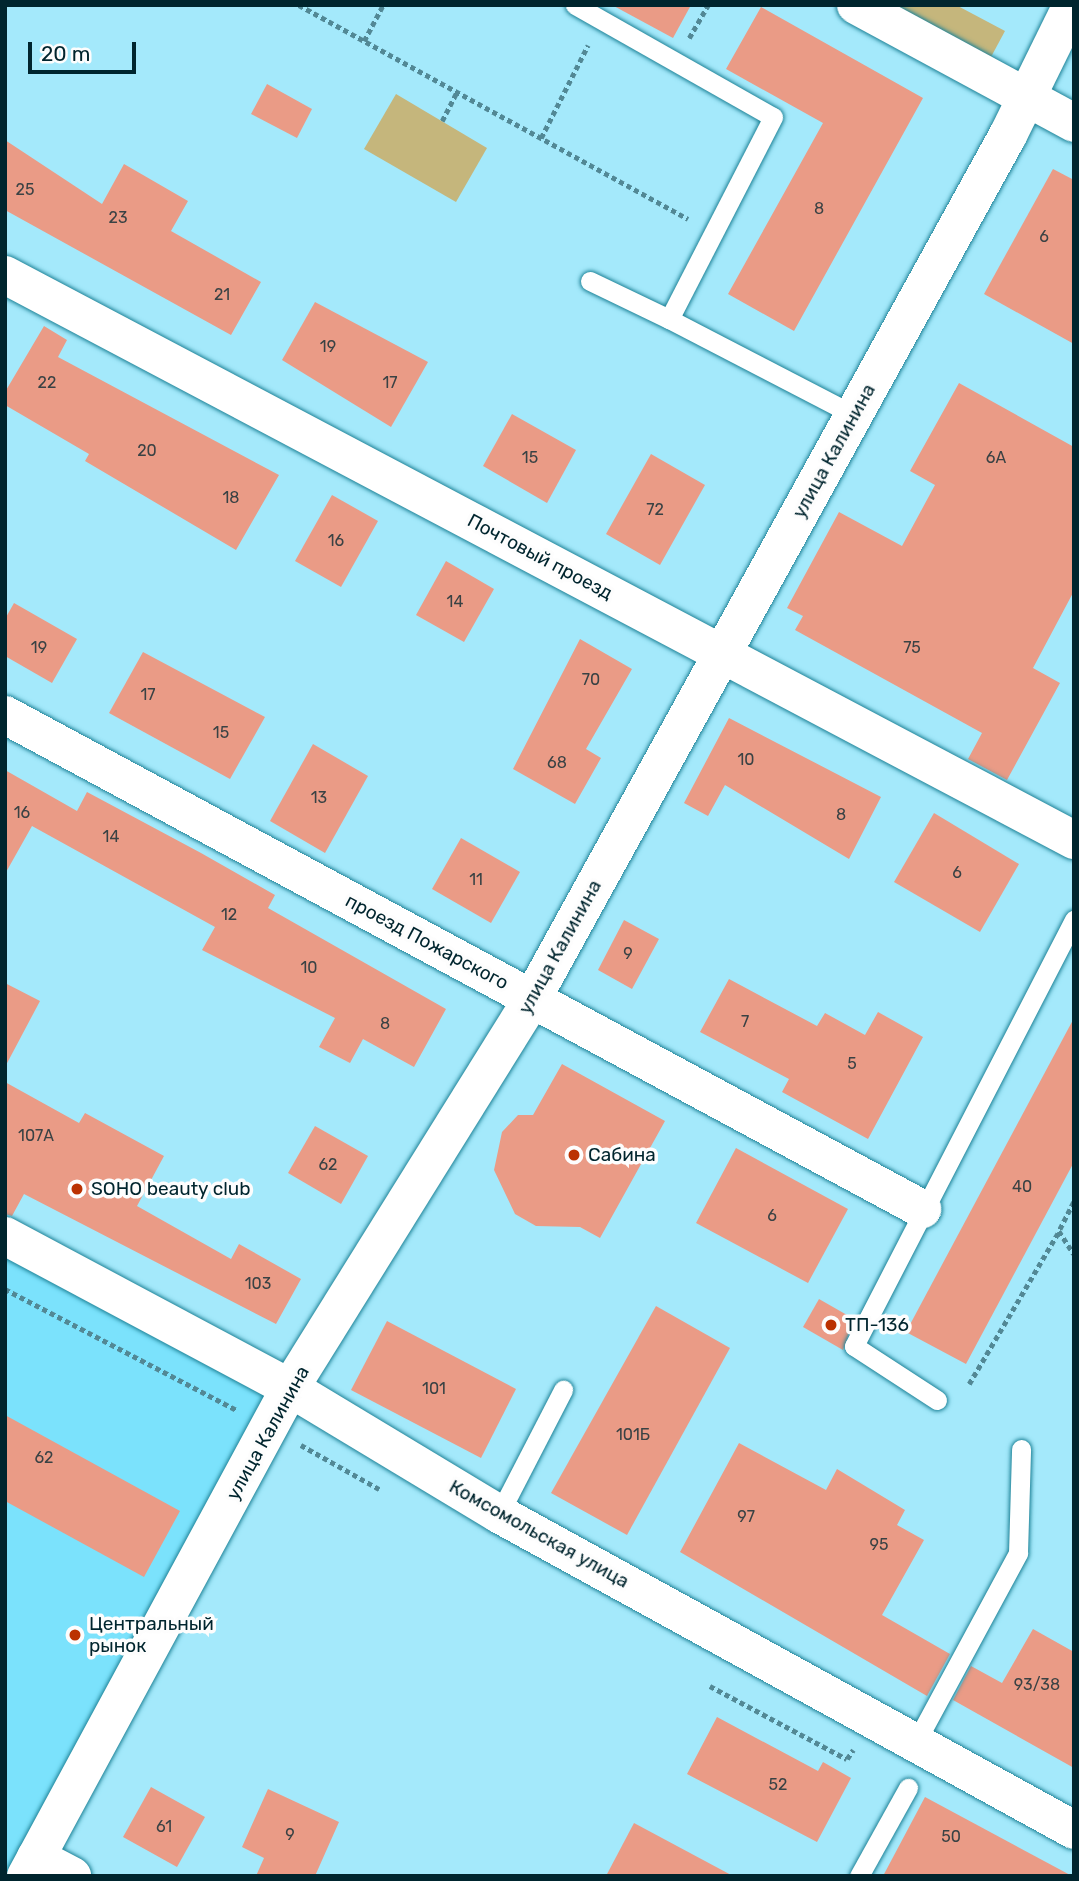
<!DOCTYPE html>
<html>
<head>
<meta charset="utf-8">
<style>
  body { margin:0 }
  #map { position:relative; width:1079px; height:1881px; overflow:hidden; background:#a4e9fb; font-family:Rubik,sans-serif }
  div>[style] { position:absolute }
  .built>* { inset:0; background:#7be2fc }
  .green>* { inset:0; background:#c5b67c }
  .building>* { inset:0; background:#ea9b86 }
  .path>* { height:4.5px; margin-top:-2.25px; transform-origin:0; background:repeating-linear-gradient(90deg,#528895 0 5px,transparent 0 8.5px) }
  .roads { filter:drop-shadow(0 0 2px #1d8297) drop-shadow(0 0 2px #1d8297) }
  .lane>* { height:19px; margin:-9.5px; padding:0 9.5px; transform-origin:9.5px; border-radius:9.5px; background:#fff }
  .street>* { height:38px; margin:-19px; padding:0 19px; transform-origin:19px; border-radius:19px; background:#fff }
  .secondary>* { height:38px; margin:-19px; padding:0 19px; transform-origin:19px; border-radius:19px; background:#fff }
  .primary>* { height:38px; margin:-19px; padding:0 19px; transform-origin:19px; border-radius:19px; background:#fff }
  .dots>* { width:19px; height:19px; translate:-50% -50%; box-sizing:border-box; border:4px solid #fdfdfd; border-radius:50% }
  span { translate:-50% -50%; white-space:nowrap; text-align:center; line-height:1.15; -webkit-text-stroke:7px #fdfdfd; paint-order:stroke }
  .number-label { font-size:16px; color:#3a4244 }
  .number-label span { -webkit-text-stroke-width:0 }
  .street-label { font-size:19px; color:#00252e }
  .poi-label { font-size:19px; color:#00252e }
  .left { translate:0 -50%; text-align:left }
  .frame { position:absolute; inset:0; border:7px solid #00252e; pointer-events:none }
  .scale { position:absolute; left:28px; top:42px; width:108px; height:32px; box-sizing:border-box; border:4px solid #00252e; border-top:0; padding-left:9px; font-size:21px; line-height:24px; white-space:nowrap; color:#00252e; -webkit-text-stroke:5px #fdfdfd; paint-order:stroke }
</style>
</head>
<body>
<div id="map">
  <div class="built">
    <div style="clip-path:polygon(5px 1249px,276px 1393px,12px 1876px,5px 1876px)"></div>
  </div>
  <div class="green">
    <div style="clip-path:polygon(895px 5px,956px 5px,1005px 31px,991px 57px)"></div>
    <div style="clip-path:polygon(396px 94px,487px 148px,456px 202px,364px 149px)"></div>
  </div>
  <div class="building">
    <div style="clip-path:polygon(612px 5px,691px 5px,673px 38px)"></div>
    <div style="clip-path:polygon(761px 7px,923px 98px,794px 331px,728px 294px,823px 123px,726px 69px)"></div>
    <div style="clip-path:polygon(267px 84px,312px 109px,297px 138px,251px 114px)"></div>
    <div style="clip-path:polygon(5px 140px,102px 204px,124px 164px,188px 201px,171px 231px,261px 282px,231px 335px,5px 210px)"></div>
    <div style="clip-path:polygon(1053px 169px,1074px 180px,1074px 344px,984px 294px)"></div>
    <div style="clip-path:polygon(315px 302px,428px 362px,391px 427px,282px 360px)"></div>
    <div style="clip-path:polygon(44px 326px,67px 340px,58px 357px,279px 475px,236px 550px,85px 461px,89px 454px,5px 405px,5px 392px)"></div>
    <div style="clip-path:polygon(959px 383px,1074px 447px,1074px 591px,1033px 668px,1060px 683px,1007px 780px,968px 759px,982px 733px,795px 630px,803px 616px,787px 608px,839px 512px,902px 546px,935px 485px,910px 471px)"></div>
    <div style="clip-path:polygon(512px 414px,576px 450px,547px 503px,483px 466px)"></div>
    <div style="clip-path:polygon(651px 454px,705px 485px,660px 565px,606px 534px)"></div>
    <div style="clip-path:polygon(332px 495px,378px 521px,341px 587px,295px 561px)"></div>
    <div style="clip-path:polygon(446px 561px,494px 589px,464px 642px,416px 615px)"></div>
    <div style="clip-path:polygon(14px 603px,77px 639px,52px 683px,5px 656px,5px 619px)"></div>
    <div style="clip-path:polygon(580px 639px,632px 669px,586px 749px,601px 758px,575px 804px,513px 769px)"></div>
    <div style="clip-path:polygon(143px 652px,265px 717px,230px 779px,109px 713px)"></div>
    <div style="clip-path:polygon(729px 718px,881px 797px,849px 859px,725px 785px,708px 816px,684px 803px)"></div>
    <div style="clip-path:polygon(313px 744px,368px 776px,325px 853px,270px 821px)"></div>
    <div style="clip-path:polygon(5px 770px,77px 811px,87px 792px,201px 853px,275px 895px,268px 908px,446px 1009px,414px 1067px,363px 1039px,350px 1063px,319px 1047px,335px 1018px,202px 950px,215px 927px,32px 826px,5px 874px)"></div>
    <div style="clip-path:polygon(934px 813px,1019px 864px,980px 932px,894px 882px)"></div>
    <div style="clip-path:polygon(461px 838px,520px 872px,491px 923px,432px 889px)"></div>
    <div style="clip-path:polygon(624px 920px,659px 939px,632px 989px,598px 970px)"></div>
    <div style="clip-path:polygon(729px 979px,817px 1026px,825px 1013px,865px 1035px,878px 1012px,923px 1037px,868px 1139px,782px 1092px,789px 1079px,700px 1032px)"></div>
    <div style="clip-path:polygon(5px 983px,40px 1001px,5px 1067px)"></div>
    <div style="clip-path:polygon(1074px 1018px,1074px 1162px,966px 1364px,906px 1332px)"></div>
    <div style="clip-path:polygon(562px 1064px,665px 1121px,600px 1238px,580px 1227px,536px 1226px,515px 1214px,494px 1170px,502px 1132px,518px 1115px,533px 1115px)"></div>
    <div style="clip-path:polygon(5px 1082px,79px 1123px,85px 1113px,164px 1156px,137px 1206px,231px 1259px,239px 1244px,301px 1279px,276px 1324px,24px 1194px,12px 1216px,5px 1214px)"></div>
    <div style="clip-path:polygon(315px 1126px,368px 1156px,341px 1204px,288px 1173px)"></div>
    <div style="clip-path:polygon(736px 1148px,848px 1209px,808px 1283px,696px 1223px)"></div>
    <div style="clip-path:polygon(819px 1299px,854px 1319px,843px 1350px,803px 1327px)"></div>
    <div style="clip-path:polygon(656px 1306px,730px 1348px,627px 1535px,551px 1493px)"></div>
    <div style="clip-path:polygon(387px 1321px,516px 1389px,481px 1458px,351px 1390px)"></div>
    <div style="clip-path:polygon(5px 1415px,180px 1511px,144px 1577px,5px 1501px)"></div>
    <div style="clip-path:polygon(739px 1443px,826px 1490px,837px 1469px,905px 1510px,897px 1525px,924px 1540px,882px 1615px,950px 1654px,927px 1696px,680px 1552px)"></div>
    <div style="clip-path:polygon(1033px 1629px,1074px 1652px,1074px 1768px,953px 1700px,971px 1666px,1002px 1683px)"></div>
    <div style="clip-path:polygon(717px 1717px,818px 1771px,823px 1762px,851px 1778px,817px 1842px,687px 1774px)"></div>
    <div style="clip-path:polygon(151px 1787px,205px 1817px,177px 1867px,123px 1837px)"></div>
    <div style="clip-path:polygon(268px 1789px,339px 1822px,315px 1876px,256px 1876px,264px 1858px,242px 1847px)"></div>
    <div style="clip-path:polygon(925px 1797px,1072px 1876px,883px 1876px)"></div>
    <div style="clip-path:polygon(634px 1823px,733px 1876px,606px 1876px)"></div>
  </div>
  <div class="path">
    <div style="left:299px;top:5px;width:444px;rotate:28.8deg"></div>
    <div style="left:689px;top:38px;width:38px;rotate:-60deg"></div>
    <div style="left:364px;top:41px;width:41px;rotate:-62.2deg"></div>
    <div style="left:442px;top:121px;width:34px;rotate:-63deg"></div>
    <div style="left:541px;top:138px;width:104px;rotate:-63.2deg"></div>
    <div style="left:1074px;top:1202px;width:33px;rotate:117deg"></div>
    <div style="left:1059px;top:1231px;width:27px;rotate:57deg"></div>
    <div style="left:5px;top:1289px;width:263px;rotate:27.6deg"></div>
    <div style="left:969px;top:1384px;width:178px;rotate:-59.5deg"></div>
    <div style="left:301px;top:1445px;width:90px;rotate:29.4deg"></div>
    <div style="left:710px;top:1686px;width:155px;rotate:28.1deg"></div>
    <div style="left:847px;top:1759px;width:11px;rotate:-56deg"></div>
  </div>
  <div class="roads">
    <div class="lane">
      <div style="left:575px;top:5px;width:227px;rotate:29.5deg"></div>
      <div style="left:773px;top:117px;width:227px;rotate:117.2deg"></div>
      <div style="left:669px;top:319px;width:208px;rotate:27.4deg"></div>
      <div style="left:590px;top:281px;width:88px;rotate:25.7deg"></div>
      <div style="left:937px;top:1400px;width:99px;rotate:-147deg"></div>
      <div style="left:854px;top:1346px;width:480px;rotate:-62.7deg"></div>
      <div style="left:499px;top:1514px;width:140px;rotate:-62.7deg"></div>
      <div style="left:917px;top:1740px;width:213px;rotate:-61.6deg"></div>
      <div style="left:1018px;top:1553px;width:104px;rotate:-88.3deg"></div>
      <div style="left:859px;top:1876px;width:101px;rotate:-60.9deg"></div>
    </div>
    <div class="street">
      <div style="left:5px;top:275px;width:1209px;rotate:27.86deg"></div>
      <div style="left:5px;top:715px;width:1042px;rotate:28.31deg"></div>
      <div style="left:36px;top:1857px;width:41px;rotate:27.8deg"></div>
      <div style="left:26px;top:1876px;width:555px;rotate:-61.59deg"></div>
    </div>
    <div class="secondary">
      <div style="left:856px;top:5px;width:248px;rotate:28.4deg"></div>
      <div style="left:290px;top:1388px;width:458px;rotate:-58.1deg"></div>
      <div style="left:532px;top:999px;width:986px;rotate:-61.15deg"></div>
      <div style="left:1008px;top:135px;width:145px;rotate:-63.8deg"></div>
    </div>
    <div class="primary">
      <div style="left:5px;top:1236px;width:323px;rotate:28.1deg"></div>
      <div style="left:290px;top:1388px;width:244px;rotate:31.1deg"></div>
      <div style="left:499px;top:1514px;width:656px;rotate:28.79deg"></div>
    </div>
  </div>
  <div class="dots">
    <div style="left:574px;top:1155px;background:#bb3202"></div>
    <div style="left:77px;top:1189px;background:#bb3202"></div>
    <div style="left:831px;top:1325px;background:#bb3202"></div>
    <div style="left:75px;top:1635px;background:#bb3202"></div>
  </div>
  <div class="number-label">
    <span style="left:25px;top:190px">25</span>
    <span style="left:819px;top:209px">8</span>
    <span style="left:118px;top:218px">23</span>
    <span style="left:1044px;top:237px">6</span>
    <span style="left:222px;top:295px">21</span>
    <span style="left:328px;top:347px">19</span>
    <span style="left:47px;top:383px">22</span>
    <span style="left:390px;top:383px">17</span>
    <span style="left:147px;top:451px">20</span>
    <span style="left:530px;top:458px">15</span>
    <span style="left:996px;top:458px">6А</span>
    <span style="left:231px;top:498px">18</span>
    <span style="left:655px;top:510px">72</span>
    <span style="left:336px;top:541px">16</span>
    <span style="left:455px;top:602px">14</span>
    <span style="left:39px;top:648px">19</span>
    <span style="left:912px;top:648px">75</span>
    <span style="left:591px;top:680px">70</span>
    <span style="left:148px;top:695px">17</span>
    <span style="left:221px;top:733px">15</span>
    <span style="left:746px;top:760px">10</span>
    <span style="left:557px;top:763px">68</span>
    <span style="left:319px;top:798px">13</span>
    <span style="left:22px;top:813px">16</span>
    <span style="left:841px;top:815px">8</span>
    <span style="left:111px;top:837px">14</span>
    <span style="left:957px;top:873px">6</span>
    <span style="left:476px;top:880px">11</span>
    <span style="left:229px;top:915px">12</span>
    <span style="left:628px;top:954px">9</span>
    <span style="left:309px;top:968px">10</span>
    <span style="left:745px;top:1022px">7</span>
    <span style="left:385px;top:1024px">8</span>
    <span style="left:852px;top:1064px">5</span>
    <span style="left:36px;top:1136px">107А</span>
    <span style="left:328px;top:1165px">62</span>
    <span style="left:1022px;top:1187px">40</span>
    <span style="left:772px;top:1216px">6</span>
    <span style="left:258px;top:1284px">103</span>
    <span style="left:434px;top:1389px">101</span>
    <span style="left:633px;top:1435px">101Б</span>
    <span style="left:44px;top:1458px">62</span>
    <span style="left:746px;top:1517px">97</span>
    <span style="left:879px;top:1545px">95</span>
    <span style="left:1037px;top:1685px">93/38</span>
    <span style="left:778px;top:1785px">52</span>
    <span style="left:164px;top:1827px">61</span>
    <span style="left:290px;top:1835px">9</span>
    <span style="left:951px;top:1837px">50</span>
  </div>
  <div class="street-label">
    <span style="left:834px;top:451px;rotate:-61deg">улица Калинина</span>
    <span style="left:540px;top:557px;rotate:28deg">Почтовый проезд</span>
    <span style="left:427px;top:942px;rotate:28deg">проезд Пожарского</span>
    <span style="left:560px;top:947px;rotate:-61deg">улица Калинина</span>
    <span style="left:268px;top:1433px;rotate:-61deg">улица Калинина</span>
    <span style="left:539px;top:1534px;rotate:29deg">Комсомольская улица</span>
  </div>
  <div class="poi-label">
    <span class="left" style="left:588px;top:1155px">Сабина</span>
    <span class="left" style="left:91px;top:1189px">SOHO beauty club</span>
    <span class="left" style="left:845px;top:1325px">ТП-136</span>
    <span class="left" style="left:89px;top:1635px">Центральный<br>рынок</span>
  </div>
  <div class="frame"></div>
  <div class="scale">20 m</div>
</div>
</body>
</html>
